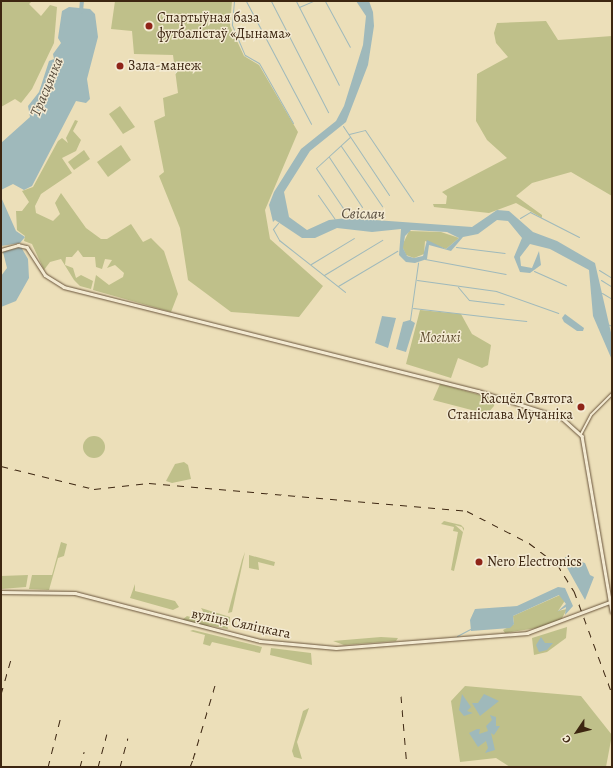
<!DOCTYPE html>
<html>
<head>
<meta charset="utf-8">
<style>
  body { margin:0 }
  #map { position:relative; width:613px; height:768px; overflow:hidden; background:#ecdfb9; font-family:Alegreya,serif }
  div>[style] { position:absolute }
  .green>* { inset:0; background:#bfc08a }
  .round { border-radius:50% }
  .water>* { inset:0; background:#9fb9bb }
  .stream>* { height:1px; margin:-0.5px; padding:0 0.5px; transform-origin:0.5px; border-radius:0.5px; background:#9fb9bb }
  .river>* { height:3.5px; margin:-1.75px; padding:0 1.75px; transform-origin:1.75px; border-radius:1.75px; background:#9fb9bb }
  .roads { filter:drop-shadow(0 0 1px #69543b) drop-shadow(0 0 1px #69543b) }
  .tertiary>* { height:2px; margin:-1px; padding:0 1px; transform-origin:1px; border-radius:1px; background:#f3ead2 }
  .secondary>* { height:2.5px; margin:-1.25px; padding:0 1.25px; transform-origin:1.25px; border-radius:1.25px; background:#f3ead2 }
  .rail>* { height:1px; margin-top:-0.5px; transform-origin:0; background:repeating-linear-gradient(90deg,#3d2611 0 7px,transparent 0 14px) }
  .dots>* { width:11px; height:11px; translate:-50% -50%; box-sizing:border-box; border:2px solid #f3ead2; border-radius:50% }
  span { translate:-50% -50%; white-space:nowrap; text-align:center; line-height:1.15; -webkit-text-stroke:3px #f3ead2; paint-order:stroke }
  .poi-label { font-size:14px; color:#3d2611 }
  .left { translate:0 -50%; text-align:left }
  .right { translate:-100% -50%; text-align:right }
  .park-label { font-size:14px; color:#5e4c2f; font-style:italic }
  .street-label { font-size:14px; color:#3d2611 }
  .water-label { font-size:15px; color:#564b3c; font-style:italic }
  .frame { position:absolute; inset:0; border:2px solid #3d2611; pointer-events:none }
  .north { position:absolute; left:557px; top:712px; width:40px; height:40px; -webkit-text-stroke:3px #f3ead2; paint-order:stroke; rotate:235deg; font-size:11px; font-weight:700; line-height:16px; text-align:center; color:#3d2611 }
  .north::after { content:''; display:block; margin:auto; width:14px; height:18px; background:#3d2611; clip-path:polygon(50% 0,100% 100%,50% 72%,0 100%) }
</style>
</head>
<body>
<div id="map">
  <div class="green">
    <div style="clip-path:polygon(1px 1px,32px 1px,29px 4px,41px 16px,50px 5px,57px 7px,54px 43px,32px 89px,21px 103px,15px 99px,1px 107px)"></div>
    <div style="clip-path:polygon(115px 1px,232px 1px,230px 26px,244px 56px,259px 65px,298px 132px,265px 210px,270px 239px,323px 286px,299px 317px,231px 312px,188px 280px,180px 228px,159px 176px,164px 172px,154px 121px,165px 116px,163px 98px,178px 93px,173px 55px,134px 54px,132px 31px,111px 29px)"></div>
    <div style="clip-path:polygon(546px 21px,558px 40px,612px 36px,612px 196px,571px 172px,532px 183px,516px 196px,542px 215px,542px 218px,516px 203px,489px 213px,434px 207px,433px 204px,446px 204px,447px 196px,442px 192px,507px 158px,487px 140px,476px 121px,477px 74px,508px 57px,496px 43px,494px 33px,497px 23px)"></div>
    <div style="clip-path:polygon(120px 106px,135px 127px,123px 134px,109px 114px)"></div>
    <div style="clip-path:polygon(75px 120px,78px 121px,73px 131px,81px 140px,76px 151px,62px 158px,72px 173px,41px 194px,35px 206px,36px 213px,53px 221px,60px 214px,55px 203px,61px 193px,86px 228px,101px 239px,107px 239px,131px 224px,143px 242px,151px 238px,164px 251px,178px 294px,171px 312px,93px 290px,96px 275px,109px 285px,123px 277px,124px 273px,115px 265px,107px 268px,112px 260px,105px 259px,102px 269px,96px 267px,95px 257px,83px 257px,78px 250px,72px 257px,66px 257px,65px 265px,73px 268px,76px 278px,81px 275px,93px 281px,91px 289px,80px 286px,74px 280px,61px 259px,50px 262px,44px 270px,32px 244px,24px 241px,25px 236px,17px 230px,16px 211px,22px 211px,29px 202px,22px 191px,33px 187px,58px 141px,62px 138px,68px 143px,66px 138px)"></div>
    <div style="clip-path:polygon(121px 145px,131px 160px,108px 177px,97px 162px)"></div>
    <div style="clip-path:polygon(84px 150px,90px 159px,74px 170px,68px 162px)"></div>
    <div style="clip-path:polygon(409px 231px,441px 232px,459px 238px,446px 249px,425px 241px,424px 254px,414px 258px,406px 255px,402px 246px)"></div>
    <div style="clip-path:polygon(420px 310px,461px 314px,472px 334px,491px 345px,488px 365px,482px 368px,458px 358px,451px 378px,406px 364px)"></div>
    <div style="clip-path:polygon(440px 384px,495px 399px,494px 406px,487px 414px,433px 400px)"></div>
    <div class="round" style="left:83px;top:436px;width:22px;height:22px"></div>
    <div style="clip-path:polygon(184px 462px,188px 465px,191px 479px,172px 483px,166px 481px,175px 464px)"></div>
    <div style="clip-path:polygon(444px 521px,461px 525px,464px 528px,464px 531px,462px 527px,455px 525px,463px 532px,454px 571px,451px 570px,458px 532px,453px 531px,454px 527px,441px 524px)"></div>
    <div style="clip-path:polygon(61px 542px,67px 544px,64px 556px,58px 558px,49px 590px,29px 589px,32px 575px,52px 575px)"></div>
    <div style="clip-path:polygon(245px 552px,232px 612px,228px 613px,242px 560px)"></div>
    <div style="clip-path:polygon(249px 555px,275px 562px,274px 566px,258px 562px,259px 570px,249px 568px)"></div>
    <div style="clip-path:polygon(28px 575px,26px 587px,1px 589px,1px 576px)"></div>
    <div style="clip-path:polygon(135px 584px,135px 591px,175px 601px,179px 607px,173px 610px,130px 598px)"></div>
    <div style="clip-path:polygon(560px 595px,566px 599px,558px 611px,567px 609px,561px 620px,537px 628px,505px 633px,503px 630px,514px 624px,513px 616px)"></div>
    <div style="clip-path:polygon(201px 608px,230px 617px,230px 622px,207px 618px)"></div>
    <div style="clip-path:polygon(187px 616px,222px 626px,227px 624px,228px 629px,207px 625px,225px 632px,182px 620px)"></div>
    <div style="clip-path:polygon(567px 627px,566px 638px,547px 652px,534px 655px,532px 638px)"></div>
    <div style="clip-path:polygon(193px 630px,262px 647px,260px 653px,212px 642px,210px 646px,203px 644px,205px 635px,190px 631px)"></div>
    <div style="clip-path:polygon(381px 637px,398px 638px,396px 641px,344px 645px,333px 641px)"></div>
    <div style="clip-path:polygon(271px 648px,311px 653px,312px 665px,270px 655px)"></div>
    <div style="clip-path:polygon(465px 686px,581px 696px,612px 735px,606px 767px,510px 767px,496px 758px,460px 762px,451px 701px)"></div>
    <div style="clip-path:polygon(309px 708px,297px 742px,302px 759px,294px 757px,292px 751px,303px 711px)"></div>
  </div>
  <div class="water">
    <div style="clip-path:polygon(evenodd,356px 1px,369px 1px,373px 12px,374px 26px,368px 65px,346px 122px,310px 151px,284px 192px,289px 217px,307px 230px,329px 220px,347px 218px,472px 227px,497px 210px,509px 211px,533px 232px,557px 241px,595px 263px,612px 337px,612px 360px,593px 316px,589px 270px,550px 249px,530px 244px,520px 257px,521px 266px,532px 268px,539px 251px,541px 265px,530px 273px,520px 272px,514px 257px,522px 238px,508px 221px,497px 220px,478px 234px,463px 237px,451px 251px,429px 245px,427px 259px,415px 263px,406px 262px,399px 255px,401px 229px,372px 232px,337px 228px,315px 238px,302px 238px,275px 220px,273px 222px,269px 205px,274px 192px,301px 149px,336px 121px,344px 106px,363px 45px,366px 16px,356px 1px,411px 230px,447px 232px,459px 238px,446px 249px,427px 240px,423px 256px,414px 258px,407px 256px,403px 248px,405px 236px,411px 230px)"></div>
    <div style="clip-path:polygon(69px 7px,90px 9px,95px 14px,98px 37px,87px 79px,90px 99px,86px 103px,76px 101px,32px 186px,24px 190px,13px 184px,1px 190px,1px 143px,30px 117px,28px 106px,39px 92px,49px 61px,54px 59px,53px 54px,61px 43px,58px 38px,62px 11px)"></div>
    <div style="clip-path:polygon(1px 197px,16px 231px,25px 237px,20px 243px,1px 246px)"></div>
    <div style="clip-path:polygon(21px 247px,28px 259px,29px 278px,16px 301px,1px 307px,1px 276px,7px 268px,3px 252px)"></div>
    <div style="clip-path:polygon(565px 314px,584px 328px,583px 331px,577px 331px,564px 322px,562px 318px)"></div>
    <div style="clip-path:polygon(382px 316px,396px 318px,388px 348px,375px 343px)"></div>
    <div style="clip-path:polygon(410px 320px,415px 323px,406px 352px,396px 349px,403px 322px)"></div>
    <div style="clip-path:polygon(565px 557px,585px 563px,590px 575px,594px 577px,585px 600px,565px 564px)"></div>
    <div style="clip-path:polygon(558px 587px,565px 588px,573px 606px,565px 615px,566px 607px,557px 612px,566px 604px,559px 595px,513px 616px,514px 624px,510px 628px,471px 631px,470px 620px,475px 609px,517px 606px)"></div>
    <div style="clip-path:polygon(541px 637px,545px 643px,553px 643px,547px 650px,539px 652px,536px 645px)"></div>
    <div style="clip-path:polygon(462px 694px,471px 707px,467px 711px,473px 713px,464px 716px,459px 710px)"></div>
    <div style="clip-path:polygon(484px 694px,499px 701px,480px 716px,472px 703px,478px 703px)"></div>
    <div style="clip-path:polygon(490px 715px,496px 717px,496px 726px,500px 726px,494px 735px,491px 733px,495px 750px,485px 753px,488px 748px,486px 741px,478px 747px,469px 733px,477px 729px,480px 729px,479px 734px,488px 731px,486px 726px,492px 720px)"></div>
  </div>
  <div class="stream">
    <div style="left:234px;top:1px;width:24px;rotate:95deg"></div>
    <div style="left:232px;top:25px;width:33px;rotate:67deg"></div>
    <div style="left:245px;top:55px;width:16px;rotate:30deg"></div>
    <div style="left:259px;top:63px;width:69px;rotate:60.5deg"></div>
    <div style="left:246px;top:1px;width:139px;rotate:62.1deg"></div>
    <div style="left:271px;top:1px;width:125px;rotate:62.8deg"></div>
    <div style="left:296px;top:1px;width:94px;rotate:62.9deg"></div>
    <div style="left:325px;top:1px;width:52px;rotate:61.5deg"></div>
    <div style="left:299px;top:7px;width:15px;rotate:-23deg"></div>
    <div style="left:343px;top:126px;width:83px;rotate:56.3deg"></div>
    <div style="left:349px;top:134px;width:16px;rotate:-14deg"></div>
    <div style="left:365px;top:130px;width:86px;rotate:55.9deg"></div>
    <div style="left:341px;top:146px;width:73px;rotate:55.7deg"></div>
    <div style="left:329px;top:157px;width:60px;rotate:56.6deg"></div>
    <div style="left:318px;top:195px;width:29px;rotate:55deg"></div>
    <div style="left:343px;top:208px;width:48px;rotate:-124deg"></div>
    <div style="left:316px;top:168px;width:46px;rotate:-42.4deg"></div>
    <div style="left:520px;top:218px;width:12px;rotate:-31deg"></div>
    <div style="left:530px;top:212px;width:55px;rotate:27deg"></div>
    <div style="left:278px;top:223px;width:8px;rotate:130deg"></div>
    <div style="left:273px;top:229px;width:13px;rotate:61deg"></div>
    <div style="left:279px;top:240px;width:84px;rotate:38.2deg"></div>
    <div style="left:456px;top:247px;width:49px;rotate:7deg"></div>
    <div style="left:425px;top:259px;width:82px;rotate:10.5deg"></div>
    <div style="left:311px;top:264px;width:50px;rotate:-31.2deg"></div>
    <div style="left:599px;top:270px;width:15px;rotate:32deg"></div>
    <div style="left:534px;top:271px;width:35px;rotate:24deg"></div>
    <div style="left:324px;top:275px;width:68px;rotate:-31.1deg"></div>
    <div style="left:417px;top:280px;width:80px;rotate:7.9deg"></div>
    <div style="left:496px;top:291px;width:66px;rotate:19.5deg"></div>
    <div style="left:601px;top:280px;width:13px;rotate:32deg"></div>
    <div style="left:338px;top:286px;width:69px;rotate:-30.7deg"></div>
    <div style="left:458px;top:287px;width:17px;rotate:50deg"></div>
    <div style="left:469px;top:300px;width:35px;rotate:7deg"></div>
    <div style="left:602px;top:293px;width:12px;rotate:31deg"></div>
    <div style="left:413px;top:308px;width:114px;rotate:6.6deg"></div>
    <div style="left:410px;top:320px;width:58px;rotate:-82deg"></div>
    <div style="left:607px;top:324px;width:5px;rotate:22deg"></div>
    <div style="left:457px;top:636px;width:15px;rotate:-28deg"></div>
  </div>
  <div class="river">
    <div style="left:81px;top:12px;width:11px;rotate:-85deg"></div>
  </div>
  <div class="roads">
    <div class="tertiary">
      <div style="left:581px;top:434px;width:21px;rotate:-62deg"></div>
      <div style="left:591px;top:415px;width:30px;rotate:-45deg"></div>
    </div>
    <div class="secondary">
      <div style="left:1px;top:250px;width:18px;rotate:-16deg"></div>
      <div style="left:18px;top:245px;width:9px;rotate:13deg"></div>
      <div style="left:27px;top:247px;width:33px;rotate:57deg"></div>
      <div style="left:45px;top:275px;width:22px;rotate:32deg"></div>
      <div style="left:64px;top:287px;width:427px;rotate:14.1deg"></div>
      <div style="left:478px;top:391px;width:88px;rotate:17.8deg"></div>
      <div style="left:562px;top:418px;width:27px;rotate:42deg"></div>
      <div style="left:582px;top:436px;width:178px;rotate:80.3deg"></div>
      <div style="left:1px;top:592px;width:74px;rotate:0.8deg"></div>
      <div style="left:75px;top:593px;width:191px;rotate:14.5deg"></div>
      <div style="left:260px;top:641px;width:76px;rotate:5.3deg"></div>
      <div style="left:336px;top:648px;width:192px;rotate:-4.5deg"></div>
      <div style="left:527px;top:633px;width:89px;rotate:-20.5deg"></div>
    </div>
  </div>
  <div class="rail">
    <div style="left:1px;top:466px;width:96px;rotate:13.9deg"></div>
    <div style="left:94px;top:489px;width:55px;rotate:-6.2deg"></div>
    <div style="left:149px;top:483px;width:319px;rotate:5deg"></div>
    <div style="left:467px;top:511px;width:70px;rotate:27.3deg"></div>
    <div style="left:529px;top:543px;width:35px;rotate:37deg"></div>
    <div style="left:557px;top:564px;width:32px;rotate:58deg"></div>
    <div style="left:574px;top:591px;width:110px;rotate:69.7deg"></div>
    <div style="left:1px;top:694px;width:36px;rotate:-74deg"></div>
    <div style="left:401px;top:696px;width:71px;rotate:85.2deg"></div>
    <div style="left:193px;top:759px;width:80px;rotate:-73.4deg"></div>
    <div style="left:48px;top:767px;width:53px;rotate:-75.7deg"></div>
    <div style="left:80px;top:767px;width:16px;rotate:-75deg"></div>
    <div style="left:98px;top:767px;width:34px;rotate:-75deg"></div>
    <div style="left:120px;top:767px;width:30px;rotate:-75deg"></div>
    <div style="left:190px;top:767px;width:14px;rotate:-69deg"></div>
    <div style="left:222px;top:767px;width:1px"></div>
  </div>
  <div class="dots">
    <div style="left:149px;top:26px;background:#8f2418"></div>
    <div style="left:120px;top:66px;background:#8f2418"></div>
    <div style="left:581px;top:407px;background:#8f2418"></div>
    <div style="left:479px;top:562px;background:#8f2418"></div>
  </div>
  <div class="poi-label">
    <span class="left" style="left:157px;top:26px">Спартыўная база<br>футбалістаў «Дынама»</span>
    <span class="left" style="left:128px;top:66px">Зала-манеж</span>
    <span class="right" style="left:573px;top:407px">Касцёл Святога<br>Станіслава Мучаніка</span>
    <span class="left" style="left:487px;top:562px">Nero Electronics</span>
  </div>
  <div class="park-label">
    <span style="left:440px;top:338px">Могілкі</span>
  </div>
  <div class="street-label">
    <span style="left:241px;top:624px;rotate:12deg">вуліца Сяліцкага</span>
  </div>
  <div class="water-label">
    <span style="left:47px;top:87px;rotate:-67deg">Трасцянка</span>
    <span style="left:363px;top:214px;rotate:1deg">Свіслач</span>
  </div>
  <div class="frame"></div>
  <div class="north">С</div>
</div>
</body>
</html>
